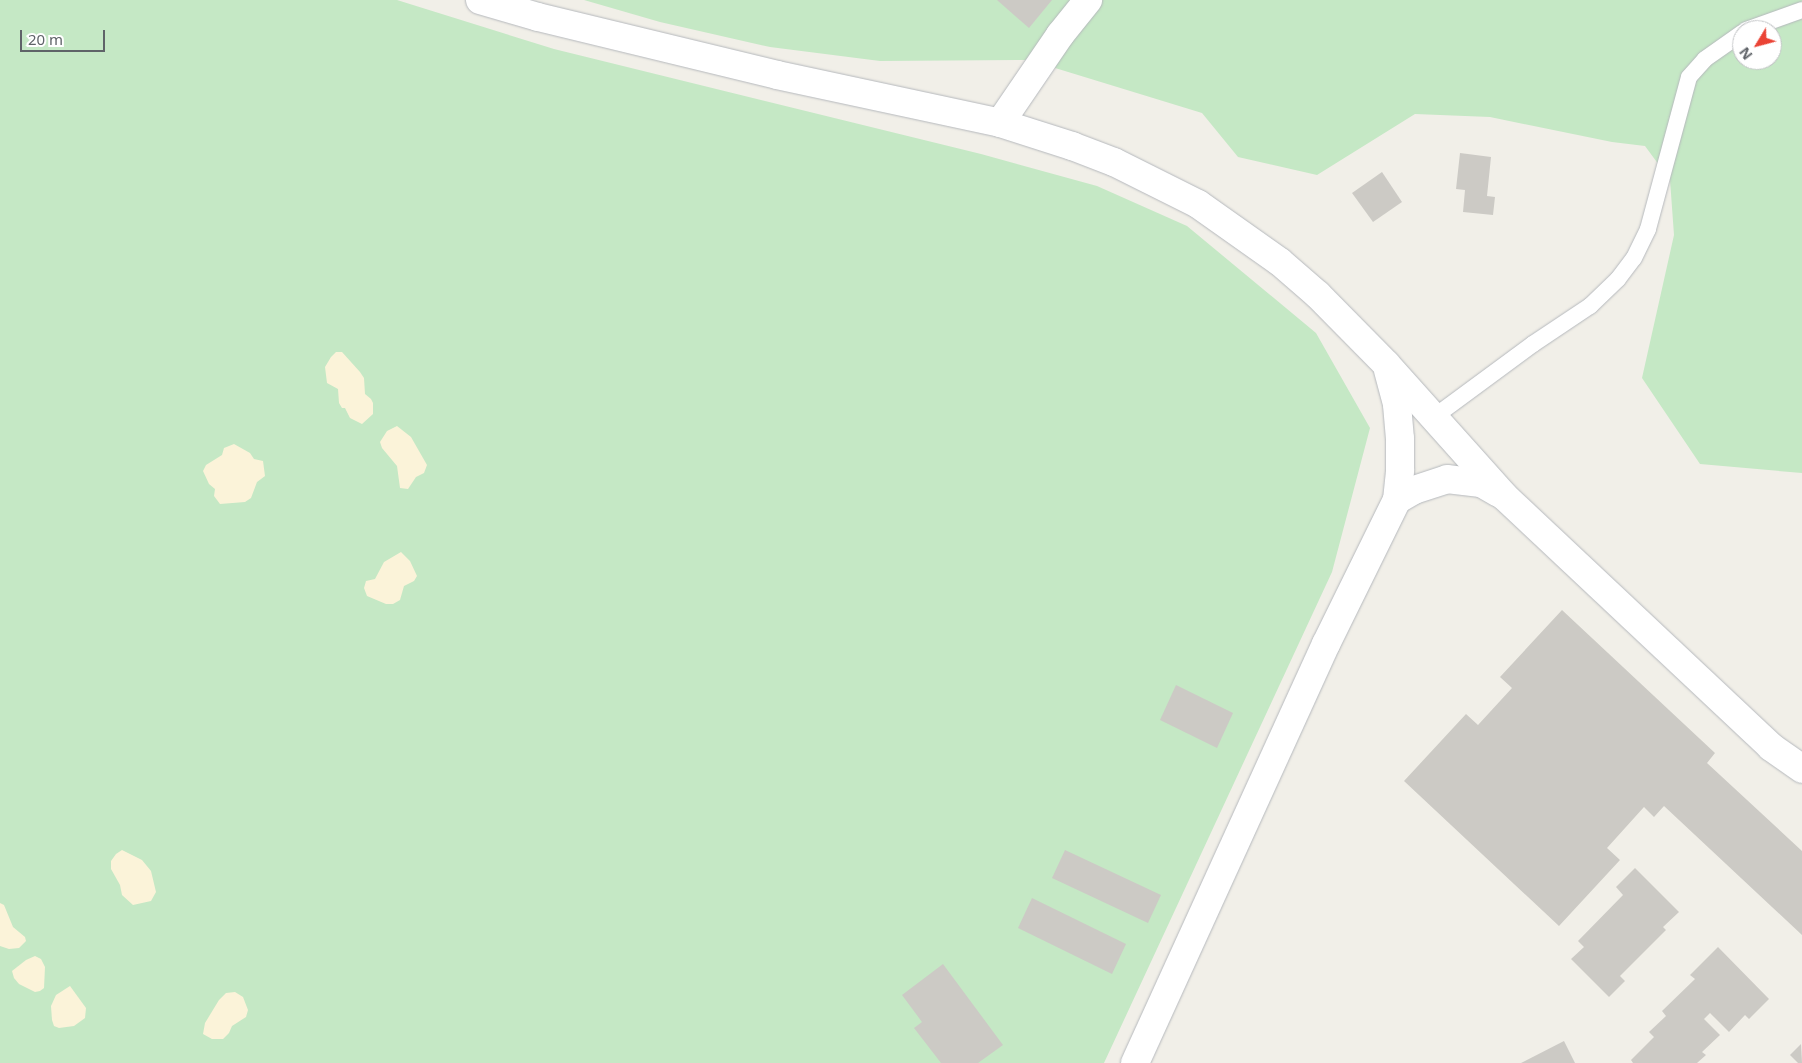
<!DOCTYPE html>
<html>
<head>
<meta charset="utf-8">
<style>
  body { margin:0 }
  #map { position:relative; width:1802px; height:1063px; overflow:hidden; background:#f1efe8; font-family:"Noto Sans",sans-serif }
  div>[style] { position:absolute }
  .green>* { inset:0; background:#c5e8c5 }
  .sand>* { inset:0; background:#fbf3d9 }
  .building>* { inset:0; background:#cccac5 }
  .roads { filter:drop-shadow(0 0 1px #b5b8bc) drop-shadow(0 0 1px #b5b8bc) }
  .service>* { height:16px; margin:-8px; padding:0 8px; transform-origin:8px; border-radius:8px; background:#fff }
  .minor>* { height:28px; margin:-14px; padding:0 14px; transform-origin:14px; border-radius:14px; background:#fff }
  .tertiary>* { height:28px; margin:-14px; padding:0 14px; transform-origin:14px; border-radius:14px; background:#fff }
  span { translate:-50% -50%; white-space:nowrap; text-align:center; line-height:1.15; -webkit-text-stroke:4px #fff; paint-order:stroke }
  .north { position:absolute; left:1732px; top:20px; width:50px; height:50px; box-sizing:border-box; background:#fff; border:1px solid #bfc1c3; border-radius:50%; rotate:233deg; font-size:14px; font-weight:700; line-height:20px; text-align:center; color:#5f6368 }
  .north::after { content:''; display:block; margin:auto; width:18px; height:22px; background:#ea4335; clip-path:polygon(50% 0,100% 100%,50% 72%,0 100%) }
  .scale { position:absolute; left:20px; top:30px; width:85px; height:22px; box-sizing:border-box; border:2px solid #5f6368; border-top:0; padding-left:6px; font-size:15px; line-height:18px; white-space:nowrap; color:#5f6368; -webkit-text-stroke:4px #fff; paint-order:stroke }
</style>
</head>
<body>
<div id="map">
  <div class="green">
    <div style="clip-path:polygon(0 0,397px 0,554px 49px,981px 154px,1097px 186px,1187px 226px,1316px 333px,1370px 428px,1332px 572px,1104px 1063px,0 1063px)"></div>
    <div style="clip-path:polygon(evenodd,584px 0,1802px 0,1802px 473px,1700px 464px,1642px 378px,1674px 235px,1670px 180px,1645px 146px,1612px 142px,1490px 117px,1415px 114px,1317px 175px,1238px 157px,1202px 113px,1029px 60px,880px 61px,770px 47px,660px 22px,584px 0,1742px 30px,1772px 30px,1772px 60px,1742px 60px,1742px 30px)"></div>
  </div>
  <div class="sand">
    <div style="clip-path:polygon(336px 352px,342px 352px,360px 372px,364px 378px,365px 394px,371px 399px,373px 403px,373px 414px,362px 424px,350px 418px,345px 408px,342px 408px,339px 403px,338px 389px,327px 383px,325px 367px,331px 357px)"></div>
    <div style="clip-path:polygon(397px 426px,411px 437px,427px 465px,424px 473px,416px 477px,408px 489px,400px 488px,397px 466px,382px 448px,380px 442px,387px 431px)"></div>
    <div style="clip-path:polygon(234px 444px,250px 453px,254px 459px,263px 461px,265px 476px,257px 482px,251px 498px,245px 502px,220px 504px,214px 496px,215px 489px,209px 484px,203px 471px,206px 465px,222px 455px,224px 448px)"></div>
    <div style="clip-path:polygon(401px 552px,410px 561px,417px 576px,414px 581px,404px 586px,400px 600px,393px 604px,386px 604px,367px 596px,364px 588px,366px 581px,375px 579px,384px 562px)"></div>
    <div style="clip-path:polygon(122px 850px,142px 860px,151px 871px,156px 892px,151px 901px,133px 905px,122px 895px,120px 885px,111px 869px,111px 861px,116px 854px)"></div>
    <div style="clip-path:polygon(0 903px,4px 905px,13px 927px,25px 937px,26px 941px,19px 948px,9px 949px,0 946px)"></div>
    <div style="clip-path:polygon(35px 956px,41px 959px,45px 967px,44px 988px,40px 991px,35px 992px,19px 984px,14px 978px,12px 971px,26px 960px)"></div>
    <div style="clip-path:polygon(70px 986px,86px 1008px,85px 1018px,74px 1026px,59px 1028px,54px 1026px,52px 1020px,51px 1006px,56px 995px)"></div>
    <div style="clip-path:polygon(235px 992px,243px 997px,248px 1010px,246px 1017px,232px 1026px,229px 1033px,223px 1039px,212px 1039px,203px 1034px,205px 1023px,219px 1000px,226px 993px)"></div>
  </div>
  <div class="building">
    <div style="clip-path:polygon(997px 0,1052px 0,1029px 28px)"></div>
    <div style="clip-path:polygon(1460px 153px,1491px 157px,1487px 196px,1495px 197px,1493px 215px,1463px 212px,1465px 190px,1456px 189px)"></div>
    <div style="clip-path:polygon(1382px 172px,1402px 202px,1373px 222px,1352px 193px)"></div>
    <div style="clip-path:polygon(1562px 610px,1715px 753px,1707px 763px,1802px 851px,1802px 935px,1664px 806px,1654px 817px,1644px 807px,1607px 848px,1620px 860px,1559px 926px,1404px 781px,1466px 714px,1478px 725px,1512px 688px,1500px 677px)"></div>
    <div style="clip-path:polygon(1176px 685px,1233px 713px,1217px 748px,1160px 720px)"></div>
    <div style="clip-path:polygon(1065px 850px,1161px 895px,1148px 923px,1052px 878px)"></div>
    <div style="clip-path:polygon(1635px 868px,1679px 912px,1663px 927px,1666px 930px,1620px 976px,1625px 981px,1609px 997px,1571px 959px,1584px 947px,1578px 941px,1623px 895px,1616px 887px)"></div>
    <div style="clip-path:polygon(1032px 898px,1126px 944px,1112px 974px,1018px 928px)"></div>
    <div style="clip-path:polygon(1718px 947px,1769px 999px,1749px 1019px,1745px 1015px,1729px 1032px,1710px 1013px,1704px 1019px,1720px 1035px,1702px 1052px,1706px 1055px,1697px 1063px,1633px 1063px,1631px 1060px,1654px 1037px,1649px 1032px,1666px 1016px,1662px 1011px,1695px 979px,1690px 975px)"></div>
    <div style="clip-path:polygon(943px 964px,1003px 1045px,978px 1063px,941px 1063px,914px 1028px,922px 1022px,902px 995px)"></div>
    <div style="clip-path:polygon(1564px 1041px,1575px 1063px,1521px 1063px)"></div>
    <div style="clip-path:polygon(1801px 1044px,1802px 1063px,1798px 1063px,1790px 1055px)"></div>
  </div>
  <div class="roads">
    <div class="service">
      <div style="left:1746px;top:30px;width:59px;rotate:-19.7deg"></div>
      <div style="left:1434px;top:417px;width:123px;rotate:-36.4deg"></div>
      <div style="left:1533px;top:344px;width:69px;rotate:-33.7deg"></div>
      <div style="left:1590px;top:306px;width:39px;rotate:-44deg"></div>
      <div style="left:1618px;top:279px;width:26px;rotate:-53deg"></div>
      <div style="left:1634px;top:258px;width:32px;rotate:-64deg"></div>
      <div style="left:1648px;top:229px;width:157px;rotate:-74.9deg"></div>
      <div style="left:1689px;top:77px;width:24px;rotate:-48deg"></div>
      <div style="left:1705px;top:59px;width:45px;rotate:-35.1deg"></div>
    </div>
    <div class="minor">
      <div style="left:1000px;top:123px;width:107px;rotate:-55.7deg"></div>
      <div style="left:1060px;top:35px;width:45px;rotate:-51.3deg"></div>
    </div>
    <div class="tertiary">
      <div style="left:480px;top:0;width:60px;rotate:16.3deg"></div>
      <div style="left:538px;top:17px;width:246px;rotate:13.6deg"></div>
      <div style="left:777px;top:75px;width:228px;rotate:12.1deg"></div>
      <div style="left:1000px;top:123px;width:76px;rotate:17.7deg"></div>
      <div style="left:1072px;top:146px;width:45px;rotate:20.9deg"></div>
      <div style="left:1114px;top:162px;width:94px;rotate:26.6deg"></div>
      <div style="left:1198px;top:204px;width:100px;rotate:35.3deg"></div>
      <div style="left:1280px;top:262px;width:50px;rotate:41deg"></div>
      <div style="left:1318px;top:295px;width:97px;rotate:45.4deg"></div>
      <div style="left:1386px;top:364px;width:177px;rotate:48.2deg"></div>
      <div style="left:1504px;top:496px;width:366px;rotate:43.2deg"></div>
      <div style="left:1771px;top:747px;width:38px;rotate:35deg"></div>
      <div style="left:1397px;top:500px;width:20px;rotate:-30deg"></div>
      <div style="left:1414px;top:490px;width:35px;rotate:-18deg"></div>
      <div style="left:1447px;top:479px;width:34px;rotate:7deg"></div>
      <div style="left:1481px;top:483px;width:20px;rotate:30deg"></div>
      <div style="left:1135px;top:1063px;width:460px;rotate:-65.5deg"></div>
      <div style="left:1326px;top:644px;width:161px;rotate:-63.8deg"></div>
      <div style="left:1397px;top:500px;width:30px;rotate:-84deg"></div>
      <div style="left:1400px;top:470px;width:31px;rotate:-90deg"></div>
      <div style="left:1400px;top:439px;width:35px;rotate:-95deg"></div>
      <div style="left:1397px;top:404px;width:35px;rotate:-105deg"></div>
    </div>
  </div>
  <div class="north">N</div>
  <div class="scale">20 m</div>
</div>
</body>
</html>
